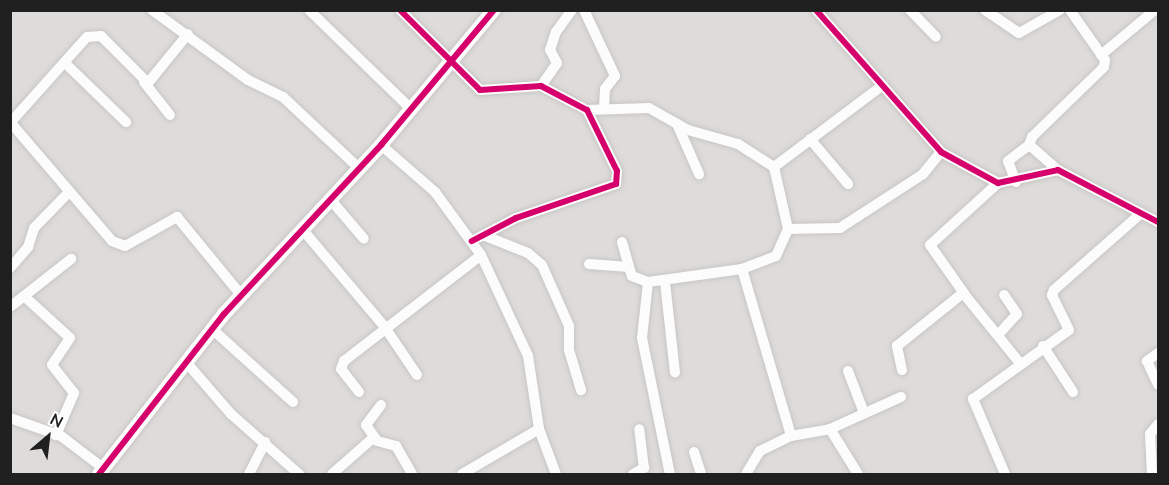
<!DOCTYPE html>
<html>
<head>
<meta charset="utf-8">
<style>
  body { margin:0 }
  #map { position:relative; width:1169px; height:485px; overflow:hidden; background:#efede9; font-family:"Nunito Sans",sans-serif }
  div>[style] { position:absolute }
  .residential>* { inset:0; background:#dedcda }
  .roads { filter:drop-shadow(0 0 2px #c7c6c5) drop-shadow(0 0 2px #c7c6c5) }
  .minor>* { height:10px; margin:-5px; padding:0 5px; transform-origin:5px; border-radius:5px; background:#fdfcfc }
  .tertiary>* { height:14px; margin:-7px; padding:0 7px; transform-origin:7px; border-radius:7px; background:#fdfcfc }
  .cycleway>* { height:6px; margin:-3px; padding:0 3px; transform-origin:3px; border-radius:3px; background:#d6006c }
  span { translate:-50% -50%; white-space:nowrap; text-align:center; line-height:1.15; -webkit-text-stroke:6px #fff; paint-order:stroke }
  .frame { position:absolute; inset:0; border:12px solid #202020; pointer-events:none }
  .north { position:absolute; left:18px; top:407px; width:60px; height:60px; -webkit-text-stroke:4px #fff; paint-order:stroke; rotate:28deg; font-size:16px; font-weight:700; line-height:24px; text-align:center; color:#202020 }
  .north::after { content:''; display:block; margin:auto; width:21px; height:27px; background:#202020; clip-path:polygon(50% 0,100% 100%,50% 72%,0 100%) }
</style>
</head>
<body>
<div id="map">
  <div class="residential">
    <div style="clip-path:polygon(11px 11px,1158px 11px,1158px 474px,11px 474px)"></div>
  </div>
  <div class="roads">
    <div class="minor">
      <div style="left:152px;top:10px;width:119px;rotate:36.1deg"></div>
      <div style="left:248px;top:80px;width:39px;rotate:26deg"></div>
      <div style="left:283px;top:97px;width:104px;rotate:43.1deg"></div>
      <div style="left:309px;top:10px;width:142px;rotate:44.1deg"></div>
      <div style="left:400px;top:10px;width:113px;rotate:45deg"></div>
      <div style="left:480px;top:90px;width:61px;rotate:-3.8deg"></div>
      <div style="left:541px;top:86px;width:52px;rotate:27.6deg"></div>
      <div style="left:587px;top:110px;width:68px;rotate:63.8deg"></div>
      <div style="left:617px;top:171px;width:13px;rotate:94deg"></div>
      <div style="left:616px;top:184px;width:106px;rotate:161.2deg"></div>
      <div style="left:516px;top:218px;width:50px;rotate:152.4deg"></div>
      <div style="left:584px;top:10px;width:73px;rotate:64.8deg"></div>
      <div style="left:615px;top:76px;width:16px;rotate:128deg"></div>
      <div style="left:605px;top:89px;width:18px;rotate:93deg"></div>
      <div style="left:816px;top:10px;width:189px;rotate:48.6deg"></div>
      <div style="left:941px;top:152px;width:65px;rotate:28.5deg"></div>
      <div style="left:998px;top:183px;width:61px;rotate:-12.2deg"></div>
      <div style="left:1058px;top:170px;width:113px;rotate:27.5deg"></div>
      <div style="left:910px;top:10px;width:37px;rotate:46deg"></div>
      <div style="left:985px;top:10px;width:41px;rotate:34.1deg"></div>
      <div style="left:1019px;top:33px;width:47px;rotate:-29.3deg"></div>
      <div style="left:1101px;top:55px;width:70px;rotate:-39.8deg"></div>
      <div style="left:65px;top:63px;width:85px;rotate:44deg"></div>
      <div style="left:144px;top:82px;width:42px;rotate:51.8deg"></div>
      <div style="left:541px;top:86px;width:28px;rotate:-55deg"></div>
      <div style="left:557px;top:63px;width:15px;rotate:-118deg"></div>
      <div style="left:550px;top:50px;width:19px;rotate:-72deg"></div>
      <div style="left:556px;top:32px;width:27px;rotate:-54deg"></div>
      <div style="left:587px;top:110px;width:62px;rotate:-1.8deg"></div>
      <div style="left:649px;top:108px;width:45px;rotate:29.4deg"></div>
      <div style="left:688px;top:130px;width:52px;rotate:15.6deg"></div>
      <div style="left:738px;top:144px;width:43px;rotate:32.6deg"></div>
      <div style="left:10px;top:123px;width:115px;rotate:-48.2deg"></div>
      <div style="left:87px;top:37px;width:14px;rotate:-4deg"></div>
      <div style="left:101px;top:36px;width:66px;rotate:45deg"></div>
      <div style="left:148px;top:83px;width:63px;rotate:-50.8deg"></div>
      <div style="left:11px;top:123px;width:155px;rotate:49.4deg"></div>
      <div style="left:112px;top:241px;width:14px;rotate:21deg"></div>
      <div style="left:125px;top:246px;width:60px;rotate:-29.1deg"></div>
      <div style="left:177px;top:217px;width:101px;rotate:50.6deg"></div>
      <div style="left:677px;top:124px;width:55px;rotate:66.3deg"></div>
      <div style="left:810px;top:139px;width:59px;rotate:49.8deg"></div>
      <div style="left:381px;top:145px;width:72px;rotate:41deg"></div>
      <div style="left:435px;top:192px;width:78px;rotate:53.9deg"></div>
      <div style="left:481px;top:255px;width:111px;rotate:65deg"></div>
      <div style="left:528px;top:356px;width:74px;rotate:81.4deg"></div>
      <div style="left:539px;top:429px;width:48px;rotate:69.3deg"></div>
      <div style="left:774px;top:167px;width:136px;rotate:-37deg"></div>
      <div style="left:1058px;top:170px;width:38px;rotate:-139deg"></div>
      <div style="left:1029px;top:145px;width:9px;rotate:-69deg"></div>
      <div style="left:1032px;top:137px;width:100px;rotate:-44.2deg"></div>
      <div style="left:1104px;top:67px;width:7px;rotate:-82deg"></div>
      <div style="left:1105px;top:60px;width:61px;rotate:-125deg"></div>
      <div style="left:1016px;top:182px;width:22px;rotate:-111deg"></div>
      <div style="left:1008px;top:161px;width:26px;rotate:-37deg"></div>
      <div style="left:998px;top:183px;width:92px;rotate:137.6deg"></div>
      <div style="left:930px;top:245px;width:66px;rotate:54.9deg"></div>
      <div style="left:968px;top:299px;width:81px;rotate:51deg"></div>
      <div style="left:330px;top:199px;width:52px;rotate:49.6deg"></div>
      <div style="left:302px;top:229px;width:127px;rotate:49.8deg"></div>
      <div style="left:384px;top:326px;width:59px;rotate:56deg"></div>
      <div style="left:788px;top:229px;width:52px;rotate:-1.1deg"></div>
      <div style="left:840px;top:228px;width:99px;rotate:-33deg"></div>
      <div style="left:923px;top:174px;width:28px;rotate:-51deg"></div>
      <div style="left:483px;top:235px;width:48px;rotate:21.8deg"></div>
      <div style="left:528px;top:253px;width:18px;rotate:41deg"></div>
      <div style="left:542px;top:265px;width:67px;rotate:66.1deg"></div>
      <div style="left:569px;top:326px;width:24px;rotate:90deg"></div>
      <div style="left:569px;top:350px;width:42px;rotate:73.3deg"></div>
      <div style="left:622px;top:242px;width:35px;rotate:74deg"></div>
      <div style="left:632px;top:276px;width:17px;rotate:21deg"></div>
      <div style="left:648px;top:282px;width:95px;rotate:-7.9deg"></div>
      <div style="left:742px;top:269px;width:36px;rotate:-21deg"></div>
      <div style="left:776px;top:256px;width:30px;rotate:-66deg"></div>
      <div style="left:788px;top:229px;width:64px;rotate:-102.7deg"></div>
      <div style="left:589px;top:264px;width:40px;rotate:4.3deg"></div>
      <div style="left:10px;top:268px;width:28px;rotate:-49deg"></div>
      <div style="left:28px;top:247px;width:20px;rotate:-72deg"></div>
      <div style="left:34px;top:228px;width:50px;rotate:-45.8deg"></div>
      <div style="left:742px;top:269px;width:174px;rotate:73.6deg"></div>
      <div style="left:648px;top:282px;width:56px;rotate:96.1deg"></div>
      <div style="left:642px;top:338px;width:139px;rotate:78.4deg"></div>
      <div style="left:665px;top:282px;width:91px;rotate:83.7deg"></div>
      <div style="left:24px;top:296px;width:62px;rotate:42.4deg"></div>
      <div style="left:70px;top:338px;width:32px;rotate:124deg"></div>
      <div style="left:52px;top:365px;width:36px;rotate:52deg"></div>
      <div style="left:74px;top:393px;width:46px;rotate:113.2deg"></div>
      <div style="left:10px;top:307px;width:78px;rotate:-38.2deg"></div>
      <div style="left:212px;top:329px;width:109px;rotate:42deg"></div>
      <div style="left:998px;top:335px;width:28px;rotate:-48deg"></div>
      <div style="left:1017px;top:314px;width:23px;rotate:-124deg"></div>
      <div style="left:1043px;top:346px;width:55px;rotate:56.9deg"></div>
      <div style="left:1158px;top:353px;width:14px;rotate:144deg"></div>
      <div style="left:1147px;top:361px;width:26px;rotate:65deg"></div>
      <div style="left:186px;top:362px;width:69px;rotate:49.1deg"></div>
      <div style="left:231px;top:414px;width:91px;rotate:41.4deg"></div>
      <div style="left:902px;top:370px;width:25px;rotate:-102deg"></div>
      <div style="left:897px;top:346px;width:85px;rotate:-38.8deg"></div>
      <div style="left:848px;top:371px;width:45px;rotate:69.1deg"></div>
      <div style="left:359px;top:392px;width:29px;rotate:-128deg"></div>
      <div style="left:341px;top:369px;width:9px;rotate:-69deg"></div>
      <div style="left:344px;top:361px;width:173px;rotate:-37.7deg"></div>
      <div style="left:381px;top:405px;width:25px;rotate:127deg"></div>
      <div style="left:366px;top:425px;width:19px;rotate:55deg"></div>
      <div style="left:377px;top:441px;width:20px;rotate:15deg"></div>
      <div style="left:396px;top:446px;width:32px;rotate:60deg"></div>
      <div style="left:10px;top:418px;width:54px;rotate:19.4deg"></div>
      <div style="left:61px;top:436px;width:53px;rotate:37.3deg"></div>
      <div style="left:830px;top:429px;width:53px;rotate:58.1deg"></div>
      <div style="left:694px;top:452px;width:23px;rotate:72deg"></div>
      <div style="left:249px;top:474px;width:36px;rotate:-63deg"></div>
      <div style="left:332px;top:474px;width:56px;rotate:-41.4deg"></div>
      <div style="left:462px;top:474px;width:89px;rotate:-30.3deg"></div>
      <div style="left:633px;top:474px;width:13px;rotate:-29deg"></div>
      <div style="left:644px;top:468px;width:39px;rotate:-97deg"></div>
      <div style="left:746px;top:474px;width:27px;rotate:-59deg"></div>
      <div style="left:760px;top:451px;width:34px;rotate:-26deg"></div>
      <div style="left:791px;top:436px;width:40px;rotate:-10deg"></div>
      <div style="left:830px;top:429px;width:78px;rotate:-24.3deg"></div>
      <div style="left:1005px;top:474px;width:82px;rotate:-113.1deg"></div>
      <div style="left:973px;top:399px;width:118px;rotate:-35.7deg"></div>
      <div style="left:1069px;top:330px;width:39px;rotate:-116deg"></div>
      <div style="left:1052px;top:295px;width:5px;rotate:-68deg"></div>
      <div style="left:1054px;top:290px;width:113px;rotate:-41.4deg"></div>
      <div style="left:1152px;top:474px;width:40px;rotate:-92.9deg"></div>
      <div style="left:1150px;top:434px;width:13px;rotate:-51deg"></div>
    </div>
    <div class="tertiary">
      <div style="left:99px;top:474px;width:203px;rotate:-52deg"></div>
      <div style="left:224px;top:314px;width:231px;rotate:-47.1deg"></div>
      <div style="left:381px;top:145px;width:176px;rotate:-50.1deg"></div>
    </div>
  </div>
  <div class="cycleway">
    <div style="left:400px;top:10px;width:113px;rotate:45deg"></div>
    <div style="left:480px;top:90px;width:61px;rotate:-3.8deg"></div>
    <div style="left:541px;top:86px;width:52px;rotate:27.6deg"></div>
    <div style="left:587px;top:110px;width:68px;rotate:63.8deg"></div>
    <div style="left:617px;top:171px;width:13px;rotate:94deg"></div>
    <div style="left:616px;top:184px;width:106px;rotate:161.2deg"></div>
    <div style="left:516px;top:218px;width:50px;rotate:152.4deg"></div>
    <div style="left:816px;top:10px;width:189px;rotate:48.6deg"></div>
    <div style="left:941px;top:152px;width:65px;rotate:28.5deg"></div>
    <div style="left:998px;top:183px;width:61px;rotate:-12.2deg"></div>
    <div style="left:1058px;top:170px;width:113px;rotate:27.5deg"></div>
    <div style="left:99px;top:474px;width:203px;rotate:-52deg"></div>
    <div style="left:224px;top:314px;width:231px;rotate:-47.1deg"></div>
    <div style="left:381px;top:145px;width:176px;rotate:-50.1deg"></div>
  </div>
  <div class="frame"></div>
  <div class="north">N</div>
</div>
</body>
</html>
